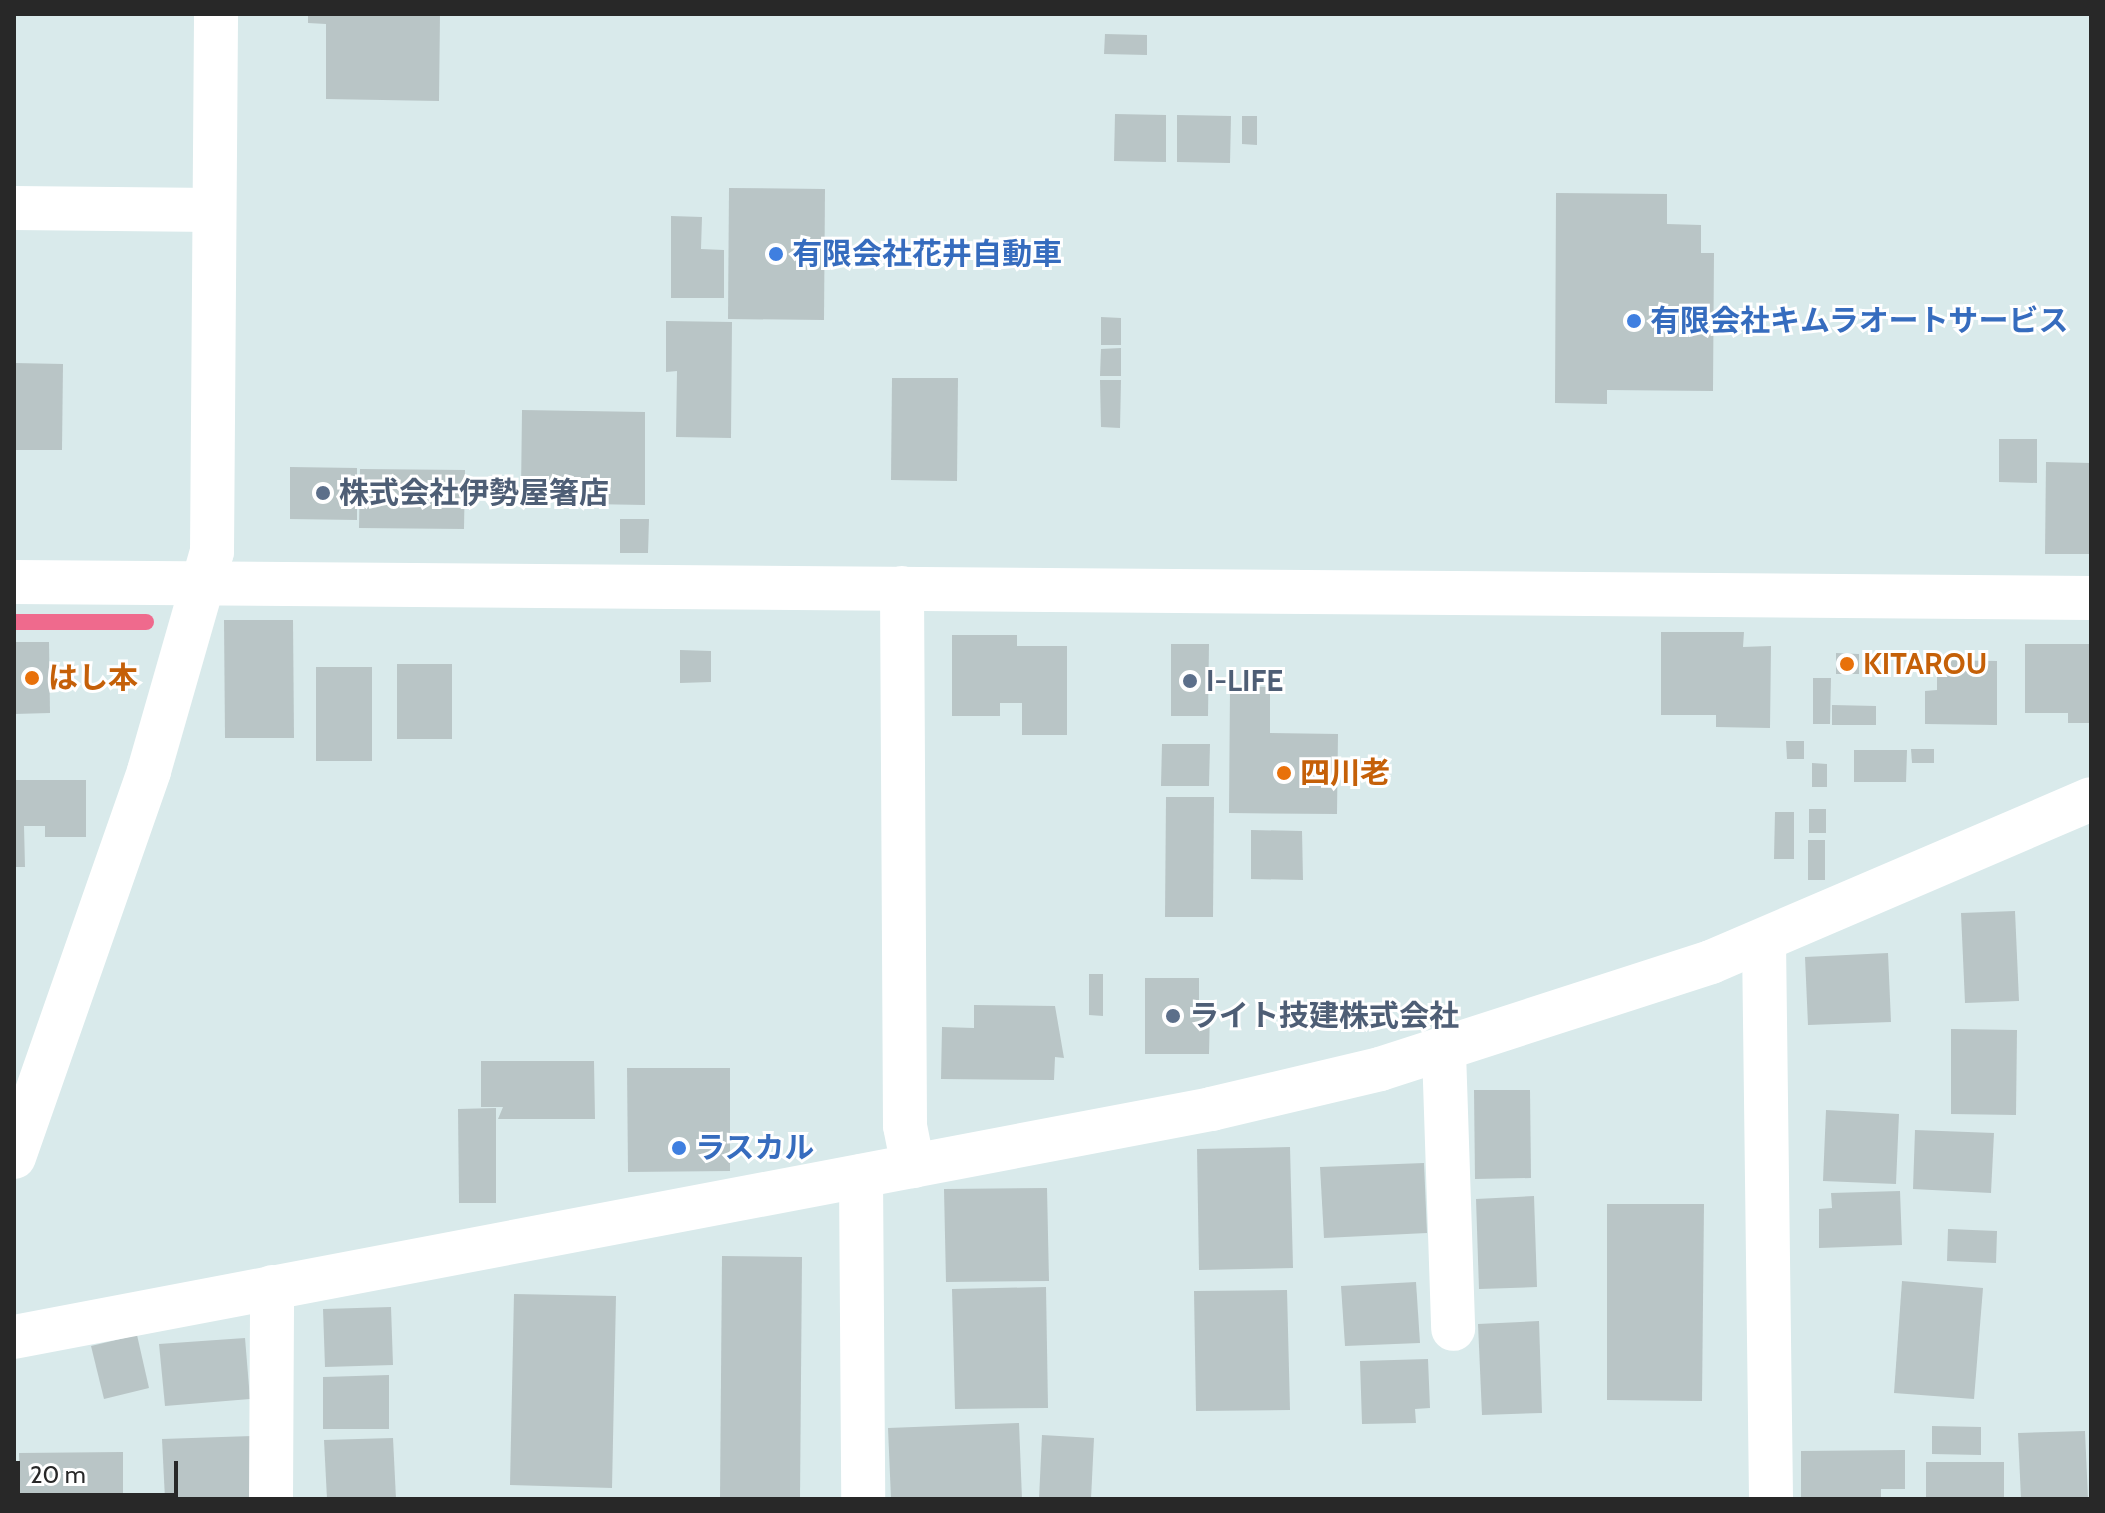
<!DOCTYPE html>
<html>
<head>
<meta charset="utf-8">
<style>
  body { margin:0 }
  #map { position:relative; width:2105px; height:1513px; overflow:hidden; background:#d9eaeb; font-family:Cabin,"Noto Sans JP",sans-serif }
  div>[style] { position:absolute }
  .stream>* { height:16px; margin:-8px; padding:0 8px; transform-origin:8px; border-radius:8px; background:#ef6a8d }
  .building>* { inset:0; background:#b9c5c6 }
  .street>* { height:44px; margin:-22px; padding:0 22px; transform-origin:22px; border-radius:22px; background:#fff }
  .secondary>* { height:44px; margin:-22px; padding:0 22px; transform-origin:22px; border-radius:22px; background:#fff }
  .dots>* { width:22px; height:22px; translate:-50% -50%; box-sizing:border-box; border:4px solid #fff; border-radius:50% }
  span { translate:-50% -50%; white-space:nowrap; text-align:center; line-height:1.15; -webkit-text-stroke:6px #fff; paint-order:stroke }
  .shop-label { font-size:30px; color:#366cbe; font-weight:700 }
  .left { translate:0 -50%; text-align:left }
  .service-label { font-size:30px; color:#4e5e75; font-weight:700 }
  .food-label { font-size:30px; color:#c56008; font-weight:700 }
  .frame { position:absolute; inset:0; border:16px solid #282828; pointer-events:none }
  .scale { position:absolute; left:16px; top:1461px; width:162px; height:36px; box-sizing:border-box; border:4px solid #282828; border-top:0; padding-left:10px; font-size:24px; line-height:28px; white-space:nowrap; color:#282828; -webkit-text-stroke:6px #fff; paint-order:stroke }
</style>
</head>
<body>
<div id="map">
  <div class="stream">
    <div style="left:14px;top:622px;width:132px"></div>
  </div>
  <div class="building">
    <div style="clip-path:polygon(308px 14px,440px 14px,439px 101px,326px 99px,326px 24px,308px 23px)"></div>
    <div style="clip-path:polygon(1105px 34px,1147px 35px,1147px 55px,1104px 54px)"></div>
    <div style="clip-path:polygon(1115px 114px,1166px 115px,1166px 162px,1114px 161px)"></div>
    <div style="clip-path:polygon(1177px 115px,1231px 116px,1230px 163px,1177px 162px)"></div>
    <div style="clip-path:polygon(1242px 116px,1257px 116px,1257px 145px,1242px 144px)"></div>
    <div style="clip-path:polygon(729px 188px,825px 189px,824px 320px,728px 319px)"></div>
    <div style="clip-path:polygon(1556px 193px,1667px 194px,1667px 224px,1701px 225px,1701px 253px,1714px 253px,1713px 391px,1607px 390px,1607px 404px,1555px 403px)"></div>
    <div style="clip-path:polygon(671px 216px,702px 217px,701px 249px,724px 250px,724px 298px,671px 298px)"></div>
    <div style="clip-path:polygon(1101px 317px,1121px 318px,1121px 345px,1101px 345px)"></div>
    <div style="clip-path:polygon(666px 321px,732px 322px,731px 438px,676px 437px,677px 371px,666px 372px)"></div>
    <div style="clip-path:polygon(1121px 348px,1121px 376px,1100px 376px,1101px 349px)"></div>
    <div style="clip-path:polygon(14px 363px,63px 364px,62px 450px,14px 450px)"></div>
    <div style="clip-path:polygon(892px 378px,958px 378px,957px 481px,891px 480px)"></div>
    <div style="clip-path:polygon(1100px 380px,1121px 380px,1120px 428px,1101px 427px)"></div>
    <div style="clip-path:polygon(522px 410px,645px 412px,645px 505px,589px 504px,589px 492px,521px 492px)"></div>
    <div style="clip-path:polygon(1999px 439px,2037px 439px,2037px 483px,1999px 482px)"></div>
    <div style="clip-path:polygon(2046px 462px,2091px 463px,2091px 554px,2045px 554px)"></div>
    <div style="clip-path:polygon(290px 467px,357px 468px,357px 520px,290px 519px)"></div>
    <div style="clip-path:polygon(360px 469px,465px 470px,464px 529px,359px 528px)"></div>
    <div style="clip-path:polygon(620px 519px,649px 519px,648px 553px,620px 553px)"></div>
    <div style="clip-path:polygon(224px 620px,293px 620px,294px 738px,225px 738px)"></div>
    <div style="clip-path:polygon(1661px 632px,1744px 632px,1743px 647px,1771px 646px,1770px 728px,1716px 727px,1716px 715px,1661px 715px)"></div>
    <div style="clip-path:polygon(952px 635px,1017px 635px,1017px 646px,1067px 646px,1067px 735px,1022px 735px,1022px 703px,1000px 703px,1000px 716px,952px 716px)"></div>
    <div style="clip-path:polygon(14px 642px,49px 642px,50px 713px,14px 714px)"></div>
    <div style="clip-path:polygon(1171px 644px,1209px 644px,1208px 716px,1171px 716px)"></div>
    <div style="clip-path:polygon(2025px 644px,2091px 644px,2091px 723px,2068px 723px,2068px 713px,2025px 713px)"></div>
    <div style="clip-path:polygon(680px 650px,711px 651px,711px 682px,680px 683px)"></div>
    <div style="clip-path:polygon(1836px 653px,1859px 654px,1859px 674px,1836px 674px)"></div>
    <div style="clip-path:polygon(1937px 660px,1997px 661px,1997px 725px,1925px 724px,1925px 691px,1937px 690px)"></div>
    <div style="clip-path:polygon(397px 664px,452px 664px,452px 739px,397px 739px)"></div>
    <div style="clip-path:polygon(316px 667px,372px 667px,372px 761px,316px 761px)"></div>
    <div style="clip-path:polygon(1813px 678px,1831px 678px,1830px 724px,1813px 724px)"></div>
    <div style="clip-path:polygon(1230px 686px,1270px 687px,1270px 733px,1338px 734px,1337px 814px,1229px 813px)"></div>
    <div style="clip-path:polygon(1832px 705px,1876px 706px,1876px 725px,1832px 725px)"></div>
    <div style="clip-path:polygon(1786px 741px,1804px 741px,1804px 759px,1787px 759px)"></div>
    <div style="clip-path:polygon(1162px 744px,1210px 744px,1209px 786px,1161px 786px)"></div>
    <div style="clip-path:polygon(1911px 749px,1934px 749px,1934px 763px,1912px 763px)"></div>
    <div style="clip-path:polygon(1854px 750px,1907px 750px,1906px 782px,1854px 782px)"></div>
    <div style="clip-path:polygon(1812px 763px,1827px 764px,1827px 787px,1812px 787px)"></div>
    <div style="clip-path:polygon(14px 780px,86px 780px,86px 837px,45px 837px,45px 826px,24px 826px,25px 867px,14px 867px)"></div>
    <div style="clip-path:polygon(1166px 797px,1214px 797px,1213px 917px,1165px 917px)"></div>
    <div style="clip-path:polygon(1809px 809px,1826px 809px,1826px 833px,1809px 833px)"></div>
    <div style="clip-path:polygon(1775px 812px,1794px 812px,1794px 859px,1774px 859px)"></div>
    <div style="clip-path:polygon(1251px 830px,1302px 831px,1303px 880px,1251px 879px)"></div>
    <div style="clip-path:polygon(1808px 840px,1825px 840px,1825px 880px,1808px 880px)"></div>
    <div style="clip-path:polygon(2015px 911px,2019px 1001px,1965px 1003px,1961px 913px)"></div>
    <div style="clip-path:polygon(1888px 953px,1891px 1022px,1808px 1025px,1805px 957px)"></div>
    <div style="clip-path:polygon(1089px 974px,1103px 974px,1103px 1016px,1089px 1015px)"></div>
    <div style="clip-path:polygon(1145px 978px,1199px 978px,1199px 1011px,1210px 1011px,1209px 1054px,1145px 1054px)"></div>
    <div style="clip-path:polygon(974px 1005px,1055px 1006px,1064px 1058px,1055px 1057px,1054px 1080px,941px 1079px,942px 1027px,974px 1028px)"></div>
    <div style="clip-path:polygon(1951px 1029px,2017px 1030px,2016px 1115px,1951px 1114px)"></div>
    <div style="clip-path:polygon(481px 1061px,594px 1061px,595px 1119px,498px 1119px,503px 1107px,481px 1107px)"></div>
    <div style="clip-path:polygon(627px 1068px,730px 1068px,730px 1171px,628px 1172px)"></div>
    <div style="clip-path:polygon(1474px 1090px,1530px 1090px,1531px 1178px,1475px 1179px)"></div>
    <div style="clip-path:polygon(496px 1108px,496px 1203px,459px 1203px,458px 1109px)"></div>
    <div style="clip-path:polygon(1826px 1110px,1899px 1114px,1896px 1184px,1823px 1181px)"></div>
    <div style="clip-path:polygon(1915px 1130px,1994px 1133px,1991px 1193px,1913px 1189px)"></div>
    <div style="clip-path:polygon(1290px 1147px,1293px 1268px,1199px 1270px,1197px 1149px)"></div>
    <div style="clip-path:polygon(1424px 1163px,1427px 1233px,1324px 1238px,1320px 1167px)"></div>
    <div style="clip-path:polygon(1047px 1188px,1049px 1281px,946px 1282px,944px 1189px)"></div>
    <div style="clip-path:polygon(1900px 1191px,1902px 1245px,1819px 1248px,1819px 1209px,1832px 1208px,1831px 1193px)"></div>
    <div style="clip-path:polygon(1534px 1196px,1537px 1287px,1479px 1289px,1476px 1199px)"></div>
    <div style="clip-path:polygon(1607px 1204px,1704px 1204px,1702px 1401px,1607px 1400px)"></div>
    <div style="clip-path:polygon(1948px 1229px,1997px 1231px,1996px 1263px,1947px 1261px)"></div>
    <div style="clip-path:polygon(722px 1256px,802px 1257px,800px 1499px,720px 1499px)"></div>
    <div style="clip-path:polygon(1902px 1281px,1983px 1288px,1974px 1399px,1894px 1393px)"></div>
    <div style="clip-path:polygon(1416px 1282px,1420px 1343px,1345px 1346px,1341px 1286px)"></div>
    <div style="clip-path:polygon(1046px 1287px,1048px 1408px,955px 1409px,952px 1289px)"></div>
    <div style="clip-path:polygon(1287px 1290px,1290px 1410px,1196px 1411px,1194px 1291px)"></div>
    <div style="clip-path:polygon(514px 1294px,616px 1296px,612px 1488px,510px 1485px)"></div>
    <div style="clip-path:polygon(391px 1307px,393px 1365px,325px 1367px,323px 1309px)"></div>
    <div style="clip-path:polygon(1539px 1321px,1542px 1413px,1482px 1415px,1478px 1324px)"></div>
    <div style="clip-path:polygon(137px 1335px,149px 1388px,104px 1399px,91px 1346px)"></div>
    <div style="clip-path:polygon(245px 1338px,250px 1399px,165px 1406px,159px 1344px)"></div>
    <div style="clip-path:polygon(1428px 1359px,1430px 1408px,1415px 1409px,1416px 1423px,1362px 1424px,1360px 1361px)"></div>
    <div style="clip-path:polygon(389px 1375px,389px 1429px,323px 1429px,323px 1377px)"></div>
    <div style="clip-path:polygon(1019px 1423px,1022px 1499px,891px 1499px,888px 1428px)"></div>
    <div style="clip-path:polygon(1932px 1426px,1981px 1427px,1981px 1455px,1932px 1454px)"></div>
    <div style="clip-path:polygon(2085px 1431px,2088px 1499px,2021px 1499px,2018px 1433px)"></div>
    <div style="clip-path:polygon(1042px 1435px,1094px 1438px,1091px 1499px,1039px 1499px)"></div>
    <div style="clip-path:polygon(252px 1436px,255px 1499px,165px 1499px,162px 1439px)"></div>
    <div style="clip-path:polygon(393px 1438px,396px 1499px,327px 1499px,324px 1440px)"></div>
    <div style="clip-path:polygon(1905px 1450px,1905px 1489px,1881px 1489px,1881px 1499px,1801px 1499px,1801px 1451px)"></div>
    <div style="clip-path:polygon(123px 1452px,123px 1499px,20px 1499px,19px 1453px)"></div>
    <div style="clip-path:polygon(1926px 1462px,2004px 1462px,2004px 1499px,1926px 1499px)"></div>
  </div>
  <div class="street">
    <div style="left:14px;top:208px;width:200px;rotate:0.6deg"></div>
    <div style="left:902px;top:588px;width:538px;rotate:89.68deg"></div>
    <div style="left:905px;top:1126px;width:41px;rotate:78.7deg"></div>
    <div style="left:1764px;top:941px;width:558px;rotate:89.28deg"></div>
    <div style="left:1444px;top:1052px;width:277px;rotate:88.1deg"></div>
    <div style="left:861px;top:1176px;width:323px;rotate:89.6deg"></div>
    <div style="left:14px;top:1337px;width:1219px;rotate:-10.78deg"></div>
    <div style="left:1211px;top:1109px;width:174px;rotate:-13.3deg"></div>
    <div style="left:1380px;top:1069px;width:348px;rotate:-17.9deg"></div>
    <div style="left:1711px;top:962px;width:413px;rotate:-23.2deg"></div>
    <div style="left:271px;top:1499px;width:212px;rotate:-89.7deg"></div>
  </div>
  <div class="secondary">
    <div style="left:14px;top:582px;width:2077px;rotate:0.44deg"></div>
    <div style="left:14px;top:1157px;width:409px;rotate:-70.7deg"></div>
    <div style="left:149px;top:771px;width:228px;rotate:-74deg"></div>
    <div style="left:212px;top:552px;width:538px;rotate:-89.57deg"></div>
  </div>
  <div class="dots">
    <div style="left:776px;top:254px;background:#3f7fe0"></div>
    <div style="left:1634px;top:321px;background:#3f7fe0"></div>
    <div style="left:323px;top:493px;background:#5c6f8a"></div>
    <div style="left:1847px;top:664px;background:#e8710a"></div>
    <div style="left:32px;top:678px;background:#e8710a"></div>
    <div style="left:1190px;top:681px;background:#5c6f8a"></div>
    <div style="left:1284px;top:773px;background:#e8710a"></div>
    <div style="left:1173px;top:1016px;background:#5c6f8a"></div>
    <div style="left:679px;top:1148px;background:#3f7fe0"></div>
  </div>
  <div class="shop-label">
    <span class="left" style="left:792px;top:254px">有限会社花井自動車</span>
    <span class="left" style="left:1650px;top:321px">有限会社キムラオートサービス</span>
    <span class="left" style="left:695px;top:1148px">ラスカル</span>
  </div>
  <div class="service-label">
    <span class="left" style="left:339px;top:493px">株式会社伊勢屋箸店</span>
    <span class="left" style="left:1206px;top:681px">I-LIFE</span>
    <span class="left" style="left:1189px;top:1016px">ライト技建株式会社</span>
  </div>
  <div class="food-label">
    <span class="left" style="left:1863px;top:664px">KITAROU</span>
    <span class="left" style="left:48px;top:678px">はし本</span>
    <span class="left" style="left:1300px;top:773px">四川老</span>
  </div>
  <div class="frame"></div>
  <div class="scale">20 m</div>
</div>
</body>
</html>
